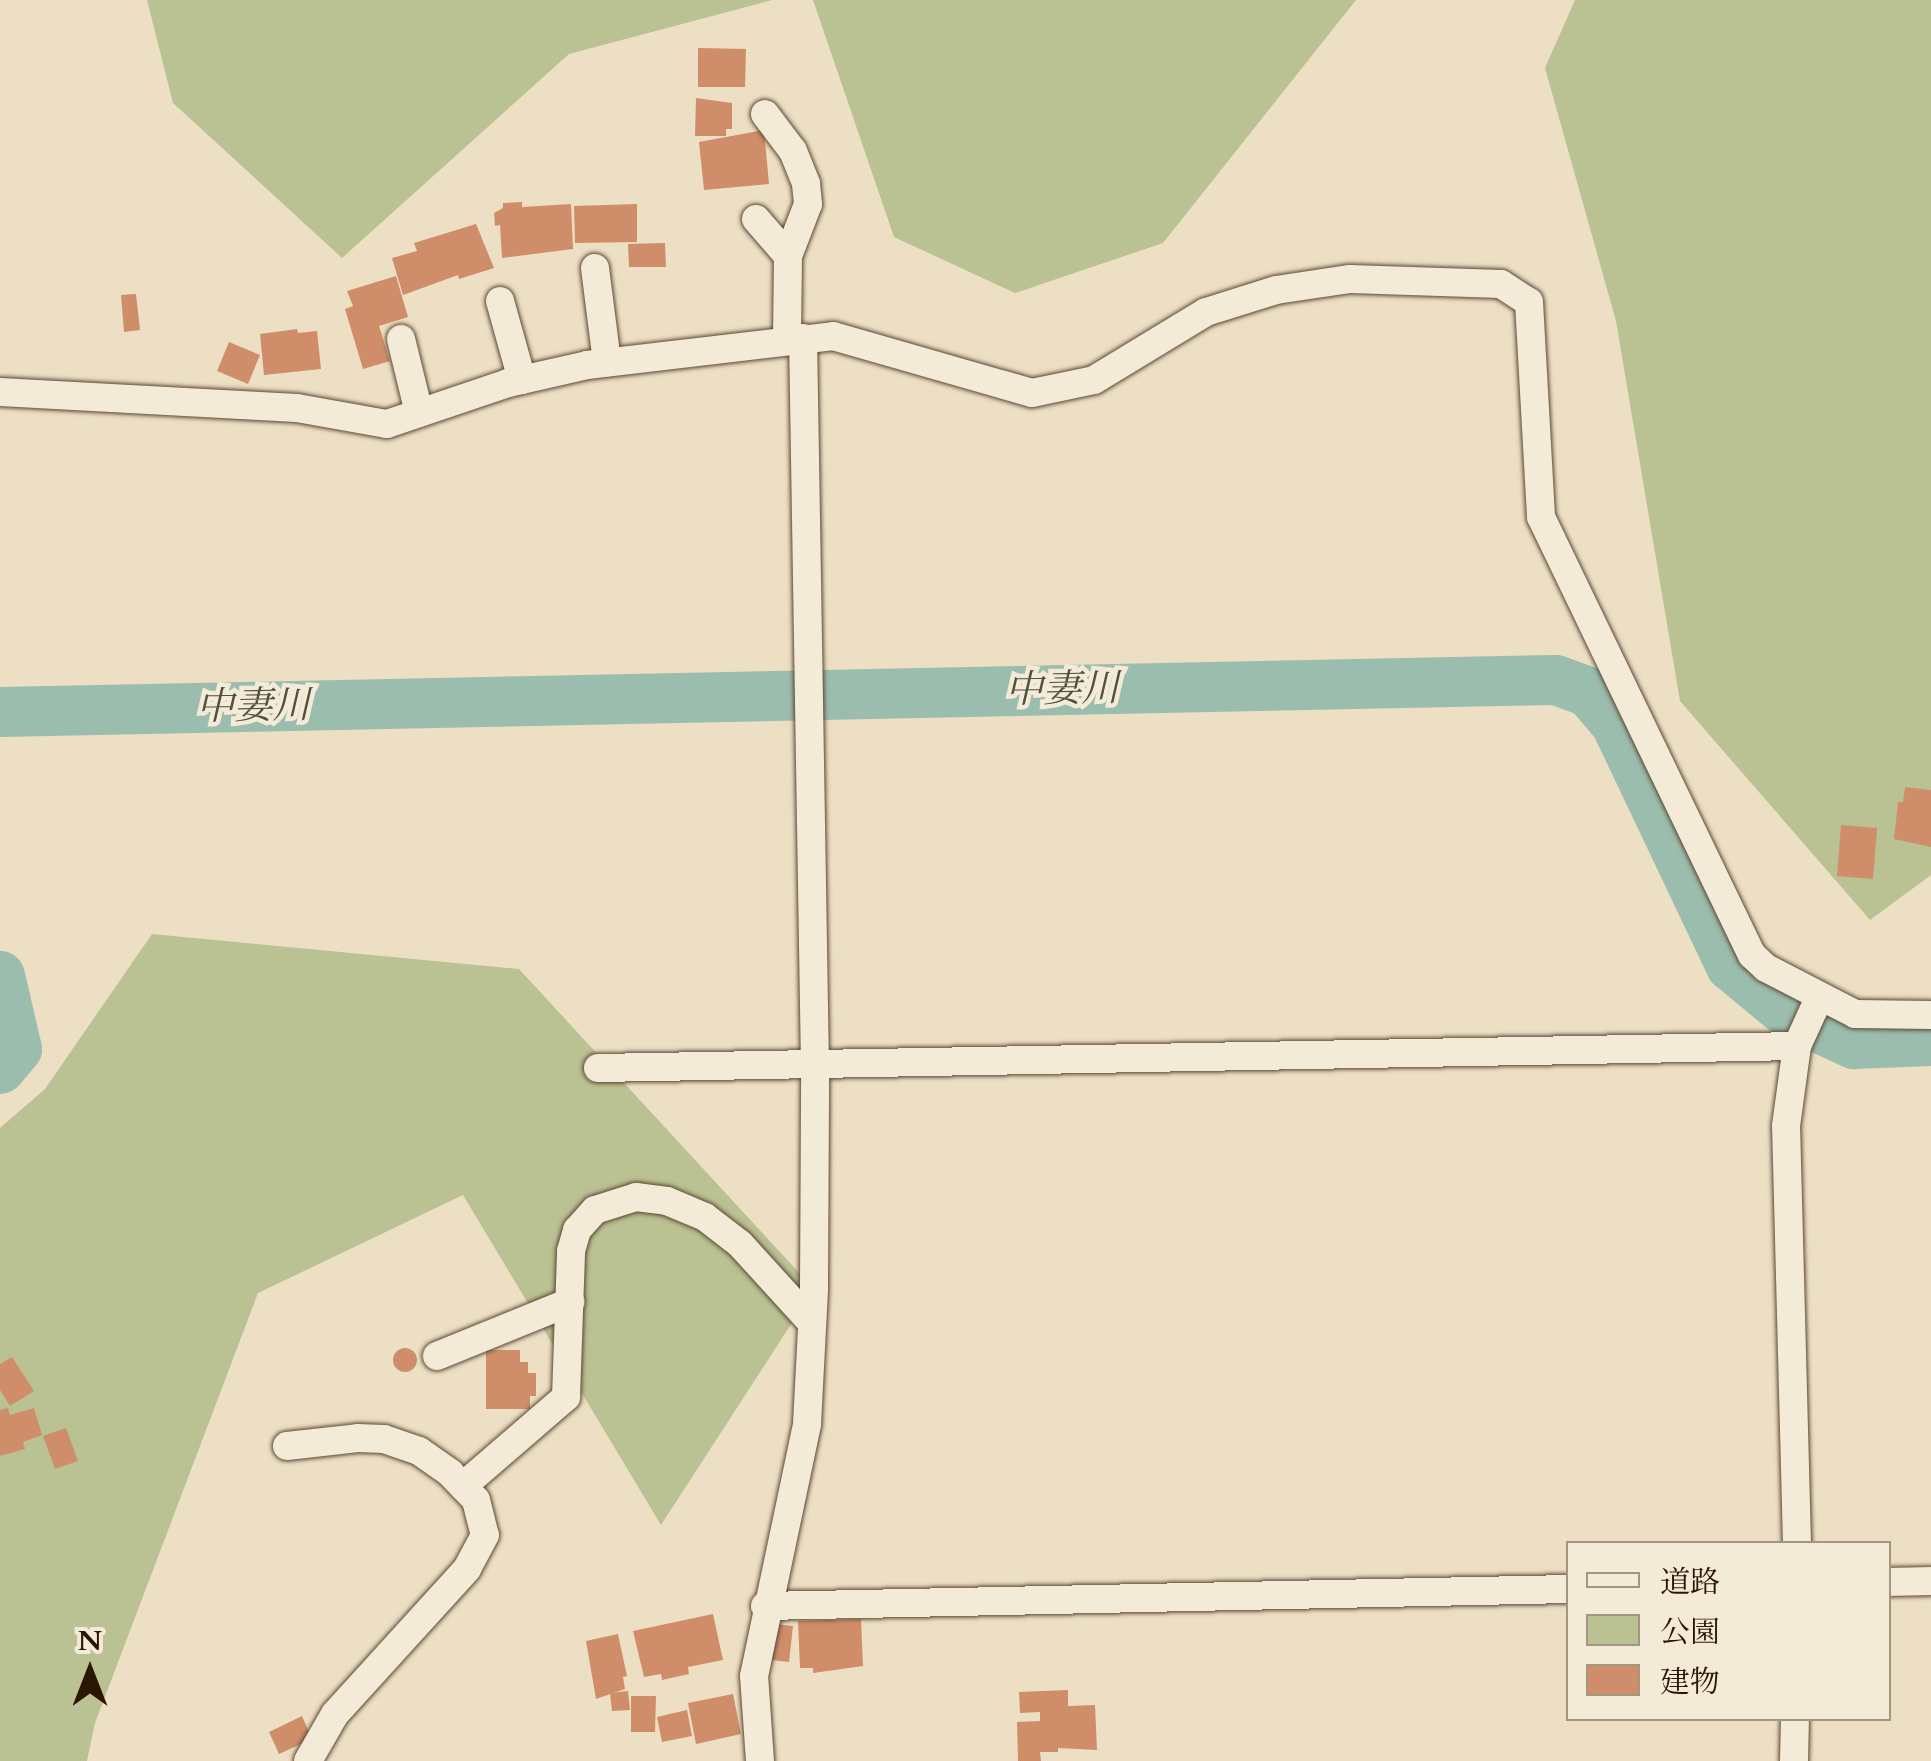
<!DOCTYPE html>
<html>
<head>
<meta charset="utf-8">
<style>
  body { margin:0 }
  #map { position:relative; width:1931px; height:1761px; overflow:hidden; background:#ecdfc3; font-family:Cardo,"Noto Serif JP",serif }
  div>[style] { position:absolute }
  .green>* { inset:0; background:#bac192 }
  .river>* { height:50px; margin:-25px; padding:0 25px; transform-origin:25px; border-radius:25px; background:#9abdad }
  .building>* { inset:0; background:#cf8e69 }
  .round { border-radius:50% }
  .roads { filter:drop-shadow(0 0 2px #5c4832) drop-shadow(0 0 2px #5c4832) }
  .street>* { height:28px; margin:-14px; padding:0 14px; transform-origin:14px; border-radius:14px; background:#f3ead8 }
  span { translate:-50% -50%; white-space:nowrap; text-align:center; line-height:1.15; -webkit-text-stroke:9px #f3ead8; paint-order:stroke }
  .water-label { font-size:38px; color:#52503d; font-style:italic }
  .legend { position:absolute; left:1566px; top:1541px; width:325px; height:180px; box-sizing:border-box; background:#f3ead8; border:2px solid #a39582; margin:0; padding:12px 18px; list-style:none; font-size:30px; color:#2c1601 }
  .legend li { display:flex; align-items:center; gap:20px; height:50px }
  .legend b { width:50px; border:2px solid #a39582 }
  .north { position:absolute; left:40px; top:1621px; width:100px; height:100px; -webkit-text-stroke:8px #f3ead8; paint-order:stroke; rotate:0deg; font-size:28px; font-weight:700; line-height:40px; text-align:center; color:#2c1601 }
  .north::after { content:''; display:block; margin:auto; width:35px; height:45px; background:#2c1601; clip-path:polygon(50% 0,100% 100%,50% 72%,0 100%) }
</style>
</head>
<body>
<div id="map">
  <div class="green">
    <div style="clip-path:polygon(147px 0,772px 0,569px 54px,342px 258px,173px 103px)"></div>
    <div style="clip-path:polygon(813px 0,1356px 0,1163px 243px,1015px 293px,894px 237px)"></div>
    <div style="clip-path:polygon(1575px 0,1931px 0,1931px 875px,1870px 920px,1680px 701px,1616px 321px,1545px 68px)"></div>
    <div style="clip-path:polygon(152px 934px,519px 969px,814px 1289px,661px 1525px,463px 1195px,258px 1293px,95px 1723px,87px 1761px,0 1761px,0 1128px,45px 1089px)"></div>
  </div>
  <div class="river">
    <div style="left:0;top:712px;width:1556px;rotate:-1.18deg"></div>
    <div style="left:1556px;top:680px;width:35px;rotate:20deg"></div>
    <div style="left:1589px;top:692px;width:42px;rotate:49.8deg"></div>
    <div style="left:1616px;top:724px;width:268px;rotate:64.6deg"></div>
    <div style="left:1731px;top:966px;width:75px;rotate:39.6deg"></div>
    <div style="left:1789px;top:1014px;width:72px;rotate:24.8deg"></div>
    <div style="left:1854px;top:1044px;width:77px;rotate:-2.2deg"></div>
    <div style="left:0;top:976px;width:75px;rotate:76.9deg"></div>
    <div style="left:17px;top:1049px;width:26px;rotate:130deg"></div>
  </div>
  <div class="building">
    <div style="clip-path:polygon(698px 48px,746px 49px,745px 87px,698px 87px)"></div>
    <div style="clip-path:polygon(696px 98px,732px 103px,732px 129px,726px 129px,726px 136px,695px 136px)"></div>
    <div style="clip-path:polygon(764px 130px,769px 184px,704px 190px,699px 142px)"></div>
    <div style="clip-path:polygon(522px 202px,522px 207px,571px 204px,573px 249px,502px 258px,500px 225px,495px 226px,494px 213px,503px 208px,503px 203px)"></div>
    <div style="clip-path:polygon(637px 204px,637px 242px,575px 243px,574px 206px)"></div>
    <div style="clip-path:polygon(476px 224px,494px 268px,459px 279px,458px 275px,403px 295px,392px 258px,417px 251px,414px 243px)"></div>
    <div style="clip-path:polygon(665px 243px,666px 267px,629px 267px,628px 244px)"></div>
    <div style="clip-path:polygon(396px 276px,408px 317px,379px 326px,390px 361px,363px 369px,345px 309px,353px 306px,347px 291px)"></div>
    <div style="clip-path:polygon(136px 294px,140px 330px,124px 332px,121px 295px)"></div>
    <div style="clip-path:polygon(297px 329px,298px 333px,317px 331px,321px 369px,264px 375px,260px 334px)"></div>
    <div style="clip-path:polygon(229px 342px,260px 355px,248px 384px,217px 371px)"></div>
    <div style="clip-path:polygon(1905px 787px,1931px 790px,1931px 847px,1894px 839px,1898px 802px,1903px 802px)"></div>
    <div style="clip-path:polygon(1841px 825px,1877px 828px,1873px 879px,1837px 876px)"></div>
    <div class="round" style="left:393px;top:1348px;width:24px;height:24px"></div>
    <div style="clip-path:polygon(486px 1350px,520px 1350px,520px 1362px,528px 1362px,528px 1373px,536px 1373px,536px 1396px,530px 1396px,530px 1409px,486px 1409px)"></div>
    <div style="clip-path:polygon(12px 1357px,34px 1391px,10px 1406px,0 1390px,0 1364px)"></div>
    <div style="clip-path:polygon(8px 1408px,10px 1415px,34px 1408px,42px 1435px,23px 1442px,25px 1449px,0 1456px,0 1410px)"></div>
    <div style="clip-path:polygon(66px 1428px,78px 1461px,55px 1469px,43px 1436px)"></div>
    <div style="clip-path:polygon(713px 1614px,723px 1660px,688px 1667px,689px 1674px,662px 1680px,661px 1674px,644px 1677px,633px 1631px)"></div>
    <div style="clip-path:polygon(861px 1619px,863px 1666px,813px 1673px,813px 1668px,800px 1668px,798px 1621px)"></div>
    <div style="clip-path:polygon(776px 1624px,793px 1626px,789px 1662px,772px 1660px)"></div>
    <div style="clip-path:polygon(618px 1634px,627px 1676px,623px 1677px,625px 1689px,596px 1699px,586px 1641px)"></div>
    <div style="clip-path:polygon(1068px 1690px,1068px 1706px,1095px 1705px,1097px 1750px,1058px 1748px,1058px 1752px,1040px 1752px,1041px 1761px,1018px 1761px,1017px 1722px,1040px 1721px,1040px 1712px,1020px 1713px,1019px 1692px)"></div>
    <div style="clip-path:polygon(628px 1691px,630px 1710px,612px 1711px,610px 1693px)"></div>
    <div style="clip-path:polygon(733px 1694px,741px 1734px,696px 1744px,688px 1703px)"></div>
    <div style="clip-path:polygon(631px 1696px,656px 1696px,655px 1732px,631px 1732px)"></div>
    <div style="clip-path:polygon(687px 1710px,692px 1736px,662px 1742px,657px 1717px)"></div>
    <div style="clip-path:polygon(302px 1716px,312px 1739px,279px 1754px,269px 1732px)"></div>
  </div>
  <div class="roads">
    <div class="street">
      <div style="left:765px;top:114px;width:46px;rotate:52.9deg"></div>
      <div style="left:793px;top:151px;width:35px;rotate:68deg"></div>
      <div style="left:806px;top:184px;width:20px;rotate:84deg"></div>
      <div style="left:808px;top:204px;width:56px;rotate:111deg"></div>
      <div style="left:756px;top:219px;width:49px;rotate:49.1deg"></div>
      <div style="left:788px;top:256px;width:85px;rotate:90.7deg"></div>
      <div style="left:595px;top:268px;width:95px;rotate:82.7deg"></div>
      <div style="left:500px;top:301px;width:82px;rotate:74.4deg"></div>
      <div style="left:401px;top:339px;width:76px;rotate:76.3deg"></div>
      <div style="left:0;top:392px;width:297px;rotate:3.1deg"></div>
      <div style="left:297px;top:408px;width:91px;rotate:10.1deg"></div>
      <div style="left:387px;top:424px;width:128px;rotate:-18.7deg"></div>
      <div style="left:508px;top:383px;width:81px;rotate:-12.8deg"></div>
      <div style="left:587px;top:365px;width:248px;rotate:-6.7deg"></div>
      <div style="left:833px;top:336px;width:207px;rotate:16deg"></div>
      <div style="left:1032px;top:393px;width:63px;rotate:-11.8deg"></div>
      <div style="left:1094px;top:380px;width:131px;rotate:-31.3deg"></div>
      <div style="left:1206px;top:312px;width:73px;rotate:-17.4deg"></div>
      <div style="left:1276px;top:290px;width:75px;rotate:-8.5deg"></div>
      <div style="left:1350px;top:279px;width:151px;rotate:1.9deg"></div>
      <div style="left:1501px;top:284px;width:33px;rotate:33deg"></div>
      <div style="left:1529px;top:302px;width:215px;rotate:86.8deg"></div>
      <div style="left:1541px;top:517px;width:486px;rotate:64.3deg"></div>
      <div style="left:1752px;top:955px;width:19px;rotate:43deg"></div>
      <div style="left:1766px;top:968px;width:100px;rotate:27.3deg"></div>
      <div style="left:1855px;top:1014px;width:76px;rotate:0.8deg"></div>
      <div style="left:598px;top:1068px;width:1199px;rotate:-1.05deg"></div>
      <div style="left:437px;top:1356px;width:144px;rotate:-22.1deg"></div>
      <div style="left:287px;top:1446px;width:71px;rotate:-6.4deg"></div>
      <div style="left:358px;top:1438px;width:26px;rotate:2deg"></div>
      <div style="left:384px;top:1439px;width:37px;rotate:19deg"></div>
      <div style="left:419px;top:1451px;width:38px;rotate:35deg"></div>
      <div style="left:450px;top:1473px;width:37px;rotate:46deg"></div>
      <div style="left:476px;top:1500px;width:36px;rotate:76deg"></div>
      <div style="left:485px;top:1535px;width:38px;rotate:118deg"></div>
      <div style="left:467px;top:1569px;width:196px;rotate:132.3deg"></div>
      <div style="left:335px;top:1714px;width:54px;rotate:119.9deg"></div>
      <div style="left:463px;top:1486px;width:136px;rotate:-40.8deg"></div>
      <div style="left:566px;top:1397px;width:146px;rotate:-88deg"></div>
      <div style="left:571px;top:1251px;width:22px;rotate:-74deg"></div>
      <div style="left:577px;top:1230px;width:27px;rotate:-48deg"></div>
      <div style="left:595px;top:1210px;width:43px;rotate:-17.6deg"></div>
      <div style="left:636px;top:1197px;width:31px;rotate:7deg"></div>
      <div style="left:667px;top:1201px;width:41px;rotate:22.8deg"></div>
      <div style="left:705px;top:1217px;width:44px;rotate:37.6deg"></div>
      <div style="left:740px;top:1244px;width:107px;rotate:47.7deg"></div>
      <div style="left:1797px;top:1544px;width:418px;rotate:-91.5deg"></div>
      <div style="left:1786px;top:1126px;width:81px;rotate:-82.2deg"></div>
      <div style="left:1797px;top:1046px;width:53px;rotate:-65.4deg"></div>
      <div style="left:1888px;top:1582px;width:43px;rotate:-1.3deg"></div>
      <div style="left:765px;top:1606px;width:803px;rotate:-1.21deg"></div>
      <div style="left:760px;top:1761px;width:85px;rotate:-94deg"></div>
      <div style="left:754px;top:1676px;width:258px;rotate:-78.1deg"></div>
      <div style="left:807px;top:1424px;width:135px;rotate:-87deg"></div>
      <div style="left:814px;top:1289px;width:222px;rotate:-89.7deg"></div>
      <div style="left:815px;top:1067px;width:729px;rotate:-90.94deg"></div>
      <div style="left:1794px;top:1761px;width:43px;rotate:-88.7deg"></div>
    </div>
  </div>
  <div class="water-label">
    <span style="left:1062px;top:690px;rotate:-1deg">中妻川</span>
    <span style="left:253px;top:707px;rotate:-1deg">中妻川</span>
  </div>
  <ul class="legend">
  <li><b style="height:12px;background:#f3ead8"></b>道路</li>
  <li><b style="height:28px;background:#bac192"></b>公園</li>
  <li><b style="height:28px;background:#cf8e69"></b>建物</li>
  </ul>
  <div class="north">N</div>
</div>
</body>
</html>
